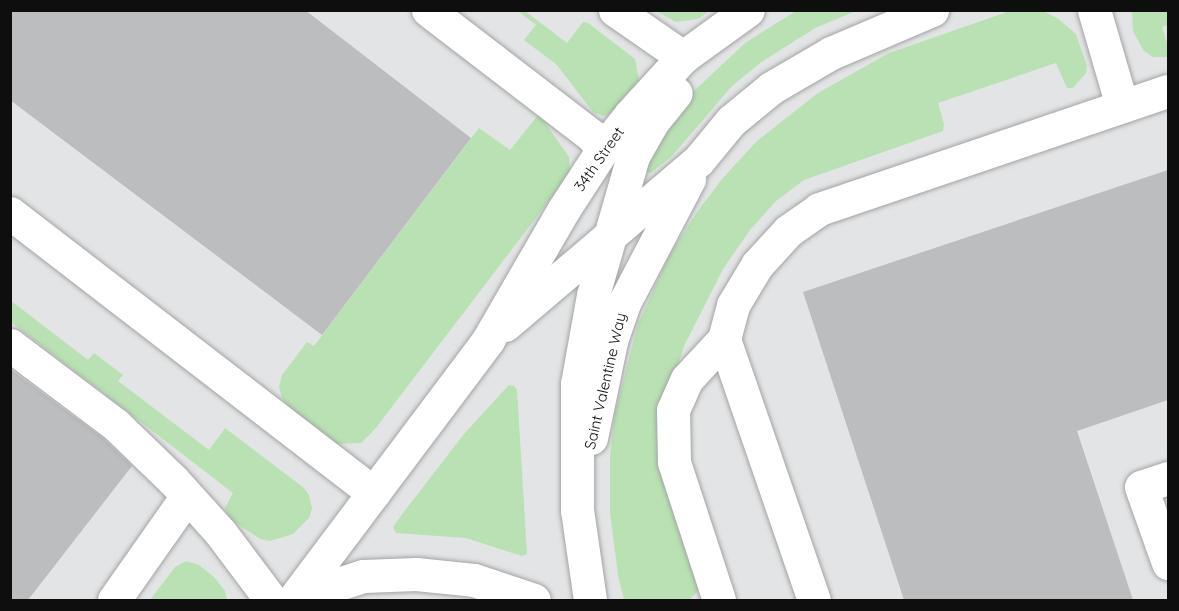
<!DOCTYPE html>
<html>
<head>
<meta charset="utf-8">
<style>
  body { margin:0 }
  #map { position:relative; width:1179px; height:611px; overflow:hidden; background:#e3e4e5; font-family:Quicksand,sans-serif }
  div>[style] { position:absolute }
  .green>* { inset:0; background:#b9e1b3 }
  .building>* { inset:0; background:#bcbdbe }
  .roads { filter:drop-shadow(0 0 2px #a3a4a5) drop-shadow(0 0 2px #a3a4a5) }
  .minor>* { height:33px; margin:-16.5px; padding:0 16.5px; transform-origin:16.5px; border-radius:16.5px; background:#fff }
  span { translate:-50% -50%; white-space:nowrap; text-align:center; line-height:1.15; -webkit-text-stroke:4.5px #fff; paint-order:stroke }
  .street-label { font-size:15px; color:#0e0e0f }
  .frame { position:absolute; inset:0; border:12px solid #0e0e0f; pointer-events:none }
</style>
</head>
<body>
<div id="map">
  <div class="green">
    <div style="clip-path:polygon(518px 11px,525px 11px,567px 43px,583px 22px,588px 23px,635px 59px,639px 81px,611px 114px,603px 116px,593px 112px,557px 65px,524px 40px,536px 25px)"></div>
    <div style="clip-path:polygon(656px 11px,709px 11px,698px 19px,676px 22px)"></div>
    <div style="clip-path:polygon(796px 11px,856px 11px,815px 28px,760px 63px,732px 86px,672px 156px,651px 173px,645px 172px,652px 148px,692px 93px,745px 43px)"></div>
    <div style="clip-path:polygon(1010px 11px,1045px 12px,1057px 18px,1076px 34px,1087px 66px,1086px 73px,1073px 88px,1067px 88px,1056px 63px,938px 103px,944px 124px,943px 131px,804px 180px,776px 201px,750px 230px,723px 269px,684px 346px,674px 379px,701px 588px,689px 600px,624px 600px,618px 575px,610px 513px,610px 456px,615px 413px,638px 324px,669px 256px,697px 212px,722px 179px,757px 141px,818px 93px,889px 53px)"></div>
    <div style="clip-path:polygon(1132px 11px,1168px 11px,1168px 25px,1162px 27px,1168px 46px,1168px 57px,1153px 57px,1143px 50px,1133px 31px)"></div>
    <div style="clip-path:polygon(539px 114px,569px 157px,570px 173px,375px 429px,361px 443px,337px 444px,291px 409px,282px 398px,279px 387px,282px 375px,307px 342px,314px 346px,479px 128px,510px 150px)"></div>
    <div style="clip-path:polygon(10px 300px,88px 360px,94px 353px,123px 375px,118px 381px,209px 450px,225px 428px,304px 488px,309px 495px,312px 509px,309px 518px,293px 534px,270px 541px,260px 539px,230px 519px,225px 508px,233px 493px,11px 322px)"></div>
    <div style="clip-path:polygon(509px 385px,514px 386px,517px 390px,527px 554px,522px 556px,466px 538px,396px 533px,393px 527px,403px 513px,464px 434px)"></div>
    <div style="clip-path:polygon(186px 561px,199px 565px,214px 577px,225px 591px,227px 600px,150px 600px,175px 567px)"></div>
  </div>
  <div class="building">
    <div style="clip-path:polygon(10px 10px,305px 10px,471px 138px,322px 335px,10px 100px)"></div>
    <div style="clip-path:polygon(1168px 170px,1168px 400px,1077px 431px,1133px 600px,904px 600px,803px 292px)"></div>
    <div style="clip-path:polygon(10px 369px,103px 438px,132px 466px,28px 600px,10px 600px)"></div>
  </div>
  <div class="roads">
    <div class="minor">
      <div style="left:428px;top:10px;width:207px;rotate:37.5deg"></div>
      <div style="left:592px;top:136px;width:17px;rotate:50deg"></div>
      <div style="left:615px;top:10px;width:83px;rotate:34.7deg"></div>
      <div style="left:1094px;top:10px;width:100px;rotate:73.7deg"></div>
      <div style="left:10px;top:213px;width:459px;rotate:37.6deg"></div>
      <div style="left:505px;top:325px;width:253px;rotate:-40.4deg"></div>
      <div style="left:698px;top:161px;width:52px;rotate:-50.5deg"></div>
      <div style="left:731px;top:121px;width:52px;rotate:-39.5deg"></div>
      <div style="left:771px;top:88px;width:69px;rotate:-30.3deg"></div>
      <div style="left:831px;top:53px;width:110px;rotate:-23.1deg"></div>
      <div style="left:724px;top:339px;width:35px;rotate:-75deg"></div>
      <div style="left:733px;top:305px;width:47px;rotate:-59deg"></div>
      <div style="left:757px;top:265px;width:46px;rotate:-47.6deg"></div>
      <div style="left:788px;top:231px;width:38px;rotate:-35deg"></div>
      <div style="left:819px;top:209px;width:368px;rotate:-18.7deg"></div>
      <div style="left:10px;top:345px;width:131px;rotate:37deg"></div>
      <div style="left:115px;top:424px;width:81px;rotate:44deg"></div>
      <div style="left:173px;top:480px;width:70px;rotate:47.9deg"></div>
      <div style="left:220px;top:532px;width:85px;rotate:53.1deg"></div>
      <div style="left:591px;top:438px;width:99px;rotate:-78.3deg"></div>
      <div style="left:611px;top:341px;width:40px;rotate:-71.1deg"></div>
      <div style="left:624px;top:303px;width:140px;rotate:-62.3deg"></div>
      <div style="left:1168px;top:478px;width:28px;rotate:162deg"></div>
      <div style="left:1141px;top:487px;width:81px;rotate:70.4deg"></div>
      <div style="left:114px;top:600px;width:127px;rotate:-54.9deg"></div>
      <div style="left:293px;top:600px;width:325px;rotate:-53.1deg"></div>
      <div style="left:488px;top:340px;width:151px;rotate:-59.9deg"></div>
      <div style="left:564px;top:209px;width:72px;rotate:-57deg"></div>
      <div style="left:603px;top:149px;width:43px;rotate:-51.5deg"></div>
      <div style="left:630px;top:115px;width:79px;rotate:-47.6deg"></div>
      <div style="left:683px;top:57px;width:80px;rotate:-35.9deg"></div>
      <div style="left:305px;top:600px;width:21px;rotate:-31deg"></div>
      <div style="left:323px;top:589px;width:42px;rotate:-18deg"></div>
      <div style="left:363px;top:576px;width:53px;rotate:-2.2deg"></div>
      <div style="left:416px;top:574px;width:58px;rotate:5.9deg"></div>
      <div style="left:474px;top:580px;width:63px;rotate:18.4deg"></div>
      <div style="left:590px;top:600px;width:91px;rotate:-98.2deg"></div>
      <div style="left:577px;top:510px;width:126px;rotate:-90deg"></div>
      <div style="left:577px;top:384px;width:90px;rotate:-79.8deg"></div>
      <div style="left:593px;top:295px;width:145px;rotate:-73.9deg"></div>
      <div style="left:633px;top:156px;width:40px;rotate:-60.3deg"></div>
      <div style="left:653px;top:121px;width:36px;rotate:-51deg"></div>
      <div style="left:719px;top:600px;width:145px;rotate:-108.1deg"></div>
      <div style="left:674px;top:462px;width:52px;rotate:-91.1deg"></div>
      <div style="left:673px;top:410px;width:34px;rotate:-66deg"></div>
      <div style="left:687px;top:379px;width:54px;rotate:-47.2deg"></div>
      <div style="left:724px;top:339px;width:276px;rotate:71deg"></div>
    </div>
  </div>
  <div class="street-label">
    <span style="left:599px;top:159px;rotate:-55deg">34th Street</span>
    <span style="left:605px;top:381px;rotate:-77deg">Saint Valentine Way</span>
  </div>
  <div class="frame"></div>
</div>
</body>
</html>
